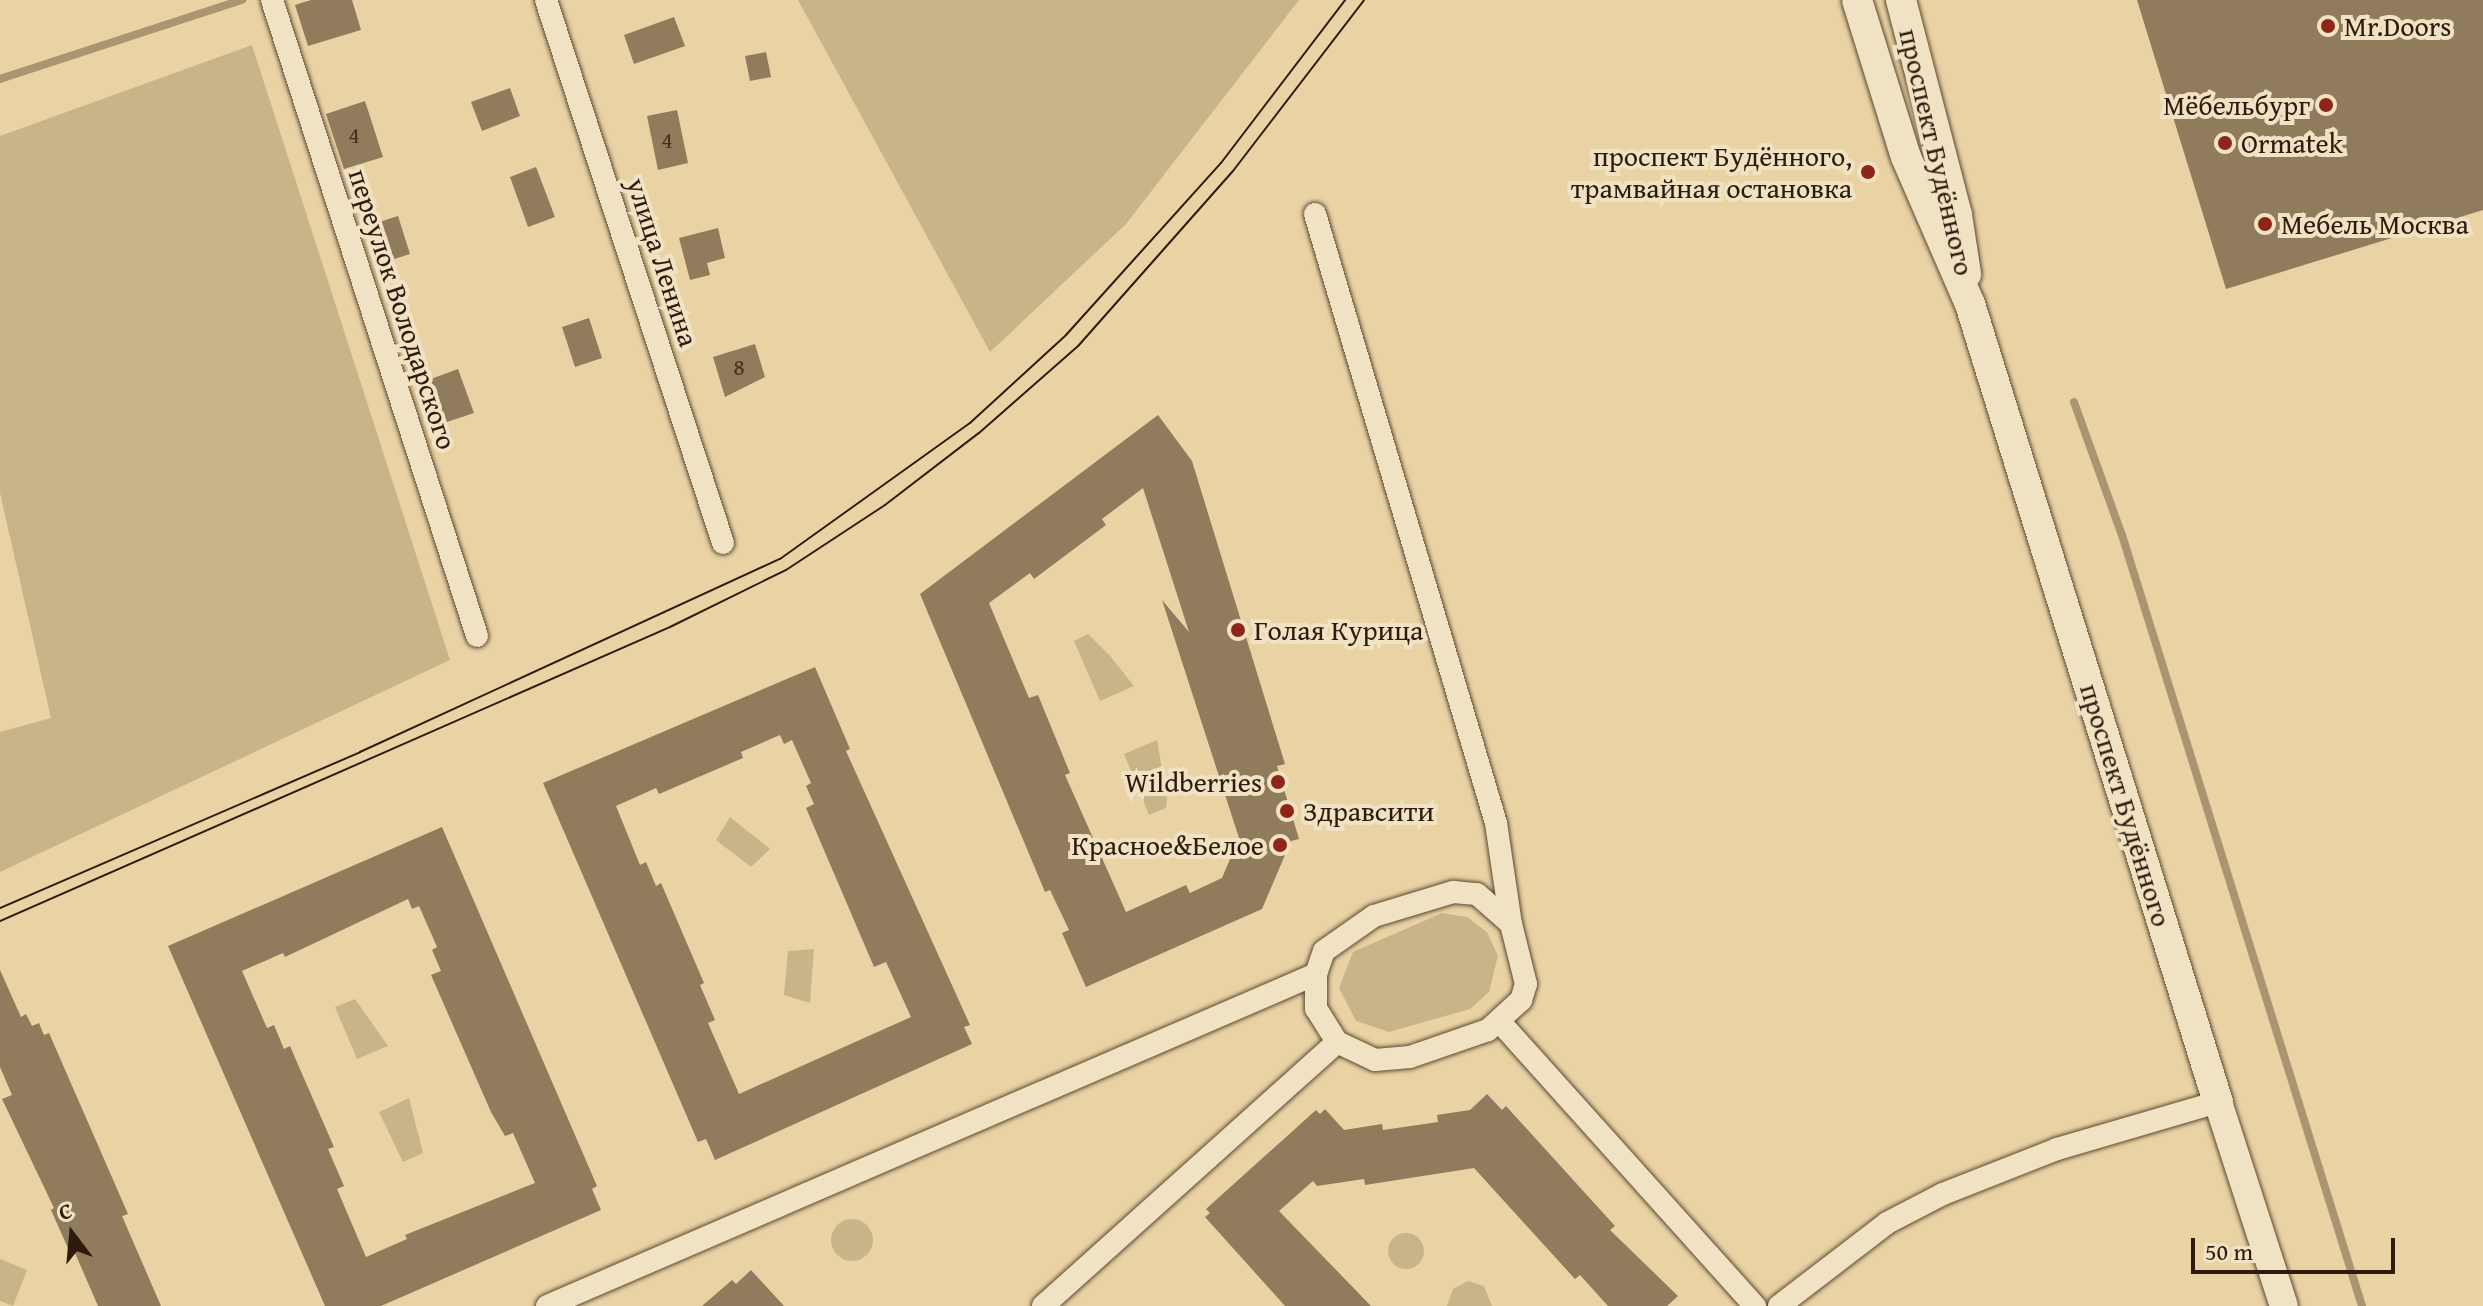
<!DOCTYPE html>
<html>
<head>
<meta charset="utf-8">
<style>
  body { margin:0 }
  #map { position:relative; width:2483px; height:1306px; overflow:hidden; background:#e9d3a4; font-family:"Gentium Book Plus",serif }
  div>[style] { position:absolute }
  .green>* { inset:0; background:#c9b48a }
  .round { border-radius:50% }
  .stream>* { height:8px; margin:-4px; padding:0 4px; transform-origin:4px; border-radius:4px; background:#aa9471 }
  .building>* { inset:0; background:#907b5c }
  .roads { filter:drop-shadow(0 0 2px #5e4933) drop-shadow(0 0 2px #5e4933) }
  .minor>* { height:22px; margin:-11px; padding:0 11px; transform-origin:11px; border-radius:11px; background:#f1e2c4 }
  .tertiary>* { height:28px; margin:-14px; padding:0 14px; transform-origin:14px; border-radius:14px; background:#f1e2c4 }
  .secondary>* { height:30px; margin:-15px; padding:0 15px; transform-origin:15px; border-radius:15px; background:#f1e2c4 }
  .tram>* { height:2px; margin:-1px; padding:0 1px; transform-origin:1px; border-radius:1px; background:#2f1b0d }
  .dots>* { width:22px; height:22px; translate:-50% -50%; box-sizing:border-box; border:4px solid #f1e2c4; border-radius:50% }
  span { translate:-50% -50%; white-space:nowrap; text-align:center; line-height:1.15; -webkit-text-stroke:8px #f1e2c4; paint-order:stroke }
  .number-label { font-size:24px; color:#473321 }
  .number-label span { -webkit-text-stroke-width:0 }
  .poi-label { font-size:28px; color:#2f1b0d }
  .left { translate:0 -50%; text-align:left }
  .right { translate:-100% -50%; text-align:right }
  .street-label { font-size:28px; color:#2f1b0d }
  .north { position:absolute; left:32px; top:1194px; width:80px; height:80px; -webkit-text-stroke:6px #f1e2c4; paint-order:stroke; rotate:344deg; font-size:22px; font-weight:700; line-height:32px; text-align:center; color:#2f1b0d }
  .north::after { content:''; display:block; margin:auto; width:28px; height:36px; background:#2f1b0d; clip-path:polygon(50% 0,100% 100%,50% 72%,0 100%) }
  .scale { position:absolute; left:2191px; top:1238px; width:204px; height:36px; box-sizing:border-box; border:4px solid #2f1b0d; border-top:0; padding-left:10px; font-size:24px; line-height:28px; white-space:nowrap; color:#2f1b0d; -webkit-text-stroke:6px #f1e2c4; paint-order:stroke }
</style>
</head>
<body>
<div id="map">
  <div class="green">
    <div style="clip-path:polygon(798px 0,1299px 0,1126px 224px,990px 352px)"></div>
    <div style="clip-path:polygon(252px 45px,450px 660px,0 872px,0 732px,51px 718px,0 493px,0 136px)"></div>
    <div style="clip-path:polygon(1088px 634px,1110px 656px,1134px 686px,1100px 701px,1074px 641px)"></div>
    <div style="clip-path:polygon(1157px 740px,1167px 799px,1166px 808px,1149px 815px,1124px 754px)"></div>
    <div style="clip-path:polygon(730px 817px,770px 849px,751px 867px,716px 840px)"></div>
    <div style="clip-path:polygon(1442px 913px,1467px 917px,1487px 932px,1498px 956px,1489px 992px,1470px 1009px,1389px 1032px,1356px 1021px,1339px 988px,1353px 952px)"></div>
    <div style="clip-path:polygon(814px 949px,810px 1003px,784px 995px,788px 951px)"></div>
    <div style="clip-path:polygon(355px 999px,388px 1046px,357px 1059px,335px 1007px)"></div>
    <div style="clip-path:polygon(409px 1098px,423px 1153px,403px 1162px,379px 1112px)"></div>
    <div class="round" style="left:831px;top:1219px;width:42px;height:42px"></div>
    <div class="round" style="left:1388px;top:1233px;width:36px;height:36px"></div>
    <div style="clip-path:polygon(0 1259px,27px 1270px,13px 1306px,0 1301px)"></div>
    <div style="clip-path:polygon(1468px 1281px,1484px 1286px,1492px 1306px,1447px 1306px,1453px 1289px)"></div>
  </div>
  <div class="stream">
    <div style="left:0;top:79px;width:255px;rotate:-18.1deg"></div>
    <div style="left:2074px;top:402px;width:141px;rotate:70.2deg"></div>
    <div style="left:2122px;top:535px;width:807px;rotate:72.71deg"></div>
  </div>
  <div class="building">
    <div style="clip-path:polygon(311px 0,352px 0,361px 30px,308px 46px,295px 5px)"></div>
    <div style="clip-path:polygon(2137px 0,2483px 0,2483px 210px,2226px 289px)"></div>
    <div style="clip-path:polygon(674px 17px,685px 46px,634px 64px,624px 35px)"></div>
    <div style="clip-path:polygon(766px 52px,771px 77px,750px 81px,745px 56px)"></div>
    <div style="clip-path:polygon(510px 88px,520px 116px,482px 131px,471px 102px)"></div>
    <div style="clip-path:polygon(365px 101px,383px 157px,344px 169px,326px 114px)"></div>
    <div style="clip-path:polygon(677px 110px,688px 163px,658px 170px,647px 116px)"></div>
    <div style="clip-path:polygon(536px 167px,555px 217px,528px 227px,510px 177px)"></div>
    <div style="clip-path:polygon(398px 216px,410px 254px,385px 262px,373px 224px)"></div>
    <div style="clip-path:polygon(718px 228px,725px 258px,707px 263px,710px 275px,690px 280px,679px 238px)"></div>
    <div style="clip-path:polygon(589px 318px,602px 358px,575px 367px,562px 327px)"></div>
    <div style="clip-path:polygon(755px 344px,765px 377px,725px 397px,713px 357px)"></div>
    <div style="clip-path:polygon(458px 369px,474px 413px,444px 423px,428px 380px)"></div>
    <div style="clip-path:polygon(evenodd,1158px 415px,1192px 461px,1285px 764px,1277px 766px,1299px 839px,1291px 841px,1262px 909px,1086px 987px,1062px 933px,1069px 930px,1050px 890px,1045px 892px,920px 594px,1158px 415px,1143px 488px,1189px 632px,1162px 600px,1239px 838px,1222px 878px,1190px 893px,1186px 885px,1126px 912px,1065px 775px,1070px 773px,1038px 695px,1029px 698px,989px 603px,1030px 573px,1034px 579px,1106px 525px,1102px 519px,1143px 488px)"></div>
    <div style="clip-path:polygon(evenodd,815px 667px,850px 749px,846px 751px,970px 1025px,964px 1027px,972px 1044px,715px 1160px,706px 1139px,698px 1142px,543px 783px,815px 667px,780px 735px,784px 744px,792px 740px,811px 783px,806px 786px,814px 804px,806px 808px,874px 967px,886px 962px,911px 1017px,739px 1094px,708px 1023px,715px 1020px,700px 985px,704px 983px,661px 883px,656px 886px,646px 862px,640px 865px,616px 806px,656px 788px,659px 794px,743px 758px,741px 752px,780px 735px)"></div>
    <div style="clip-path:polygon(evenodd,442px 827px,597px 1186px,592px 1189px,601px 1210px,381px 1306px,325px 1306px,168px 946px,442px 827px,408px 899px,412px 909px,419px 906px,437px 947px,432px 950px,441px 971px,431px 975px,491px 1112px,505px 1136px,513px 1133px,535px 1183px,405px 1235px,407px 1239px,366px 1257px,337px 1189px,344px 1186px,328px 1149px,334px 1147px,296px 1060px,290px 1046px,284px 1049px,274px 1025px,267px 1028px,242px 971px,283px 953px,285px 957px,408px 899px)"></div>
    <div style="clip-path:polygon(0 970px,21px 1017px,26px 1014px,32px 1026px,39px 1023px,44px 1035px,49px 1033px,128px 1214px,122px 1216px,161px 1306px,98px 1306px,75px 1253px,71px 1255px,51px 1210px,54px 1208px,2px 1099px,12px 1095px,0 1067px)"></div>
    <div style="clip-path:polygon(1487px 1094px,1502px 1110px,1506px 1106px,1615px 1226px,1610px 1230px,1678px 1296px,1667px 1306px,1608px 1306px,1580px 1275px,1575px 1279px,1474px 1168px,1365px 1185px,1364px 1179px,1317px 1186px,1313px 1181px,1279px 1211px,1371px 1306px,1285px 1306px,1205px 1217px,1210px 1213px,1206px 1209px,1316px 1110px,1320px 1114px,1325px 1109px,1344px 1130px,1382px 1124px,1383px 1130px,1438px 1122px,1437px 1115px,1470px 1110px)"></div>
    <div style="clip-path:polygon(751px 1270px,784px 1306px,702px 1306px,732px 1280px,736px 1284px)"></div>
  </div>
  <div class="roads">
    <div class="minor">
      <div style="left:272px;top:0;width:668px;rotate:72.13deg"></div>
      <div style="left:546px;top:0;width:571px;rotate:71.95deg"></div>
      <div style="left:1315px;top:214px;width:635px;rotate:73.45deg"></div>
      <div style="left:1496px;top:823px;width:102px;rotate:81.6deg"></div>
      <div style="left:1453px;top:892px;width:24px;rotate:5deg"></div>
      <div style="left:1477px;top:894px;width:45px;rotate:41.4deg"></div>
      <div style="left:1511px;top:924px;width:62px;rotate:76deg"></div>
      <div style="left:1526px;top:984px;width:17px;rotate:107deg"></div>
      <div style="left:1521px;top:1000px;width:45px;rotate:137.7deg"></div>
      <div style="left:1488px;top:1030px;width:83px;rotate:160.9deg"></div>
      <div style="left:1410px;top:1057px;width:35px;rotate:175deg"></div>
      <div style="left:1375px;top:1060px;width:42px;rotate:-154.7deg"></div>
      <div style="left:1337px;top:1042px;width:39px;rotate:-122deg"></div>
      <div style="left:1316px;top:1009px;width:35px;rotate:-90deg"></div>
      <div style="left:1316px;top:974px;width:24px;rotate:-71deg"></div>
      <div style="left:1324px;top:951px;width:61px;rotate:-35deg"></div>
      <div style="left:1374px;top:916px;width:83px;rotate:-16.9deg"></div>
      <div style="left:1500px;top:1022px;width:382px;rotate:48.1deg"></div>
      <div style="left:547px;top:1306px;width:838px;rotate:-23.35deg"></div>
      <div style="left:1043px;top:1306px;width:395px;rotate:-41.9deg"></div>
      <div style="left:1779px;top:1306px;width:136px;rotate:-37.5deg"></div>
      <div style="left:1887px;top:1223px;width:63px;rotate:-27.4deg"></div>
      <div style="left:1943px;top:1194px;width:123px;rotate:-21.5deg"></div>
      <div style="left:2057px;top:1149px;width:168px;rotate:-16.3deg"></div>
    </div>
    <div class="tertiary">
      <div style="left:2218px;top:1102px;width:214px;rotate:72.1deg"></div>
    </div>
    <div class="secondary">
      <div style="left:1857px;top:0;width:164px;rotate:72.7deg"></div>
      <div style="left:1906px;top:157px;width:160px;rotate:66.5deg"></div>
      <div style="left:1970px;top:304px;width:836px;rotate:72.74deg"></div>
      <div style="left:1901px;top:0;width:222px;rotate:75.4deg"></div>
      <div style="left:1957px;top:215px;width:60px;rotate:81.3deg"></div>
    </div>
  </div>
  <div class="tram">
    <div style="left:0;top:908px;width:392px;rotate:-23.4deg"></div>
    <div style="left:360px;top:752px;width:462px;rotate:-24.7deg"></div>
    <div style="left:780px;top:559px;width:234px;rotate:-35.6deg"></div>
    <div style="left:970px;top:423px;width:130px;rotate:-42.5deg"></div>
    <div style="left:1066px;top:335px;width:232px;rotate:-48deg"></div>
    <div style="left:1221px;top:163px;width:205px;rotate:-52.7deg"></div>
    <div style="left:0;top:921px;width:732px;rotate:-23.69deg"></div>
    <div style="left:670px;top:627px;width:129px;rotate:-26.2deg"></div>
    <div style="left:786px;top:570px;width:118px;rotate:-33.3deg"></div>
    <div style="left:885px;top:505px;width:118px;rotate:-37.5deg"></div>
    <div style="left:979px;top:433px;width:133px;rotate:-41.3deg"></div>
    <div style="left:1079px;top:345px;width:232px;rotate:-48.5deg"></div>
    <div style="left:1233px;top:171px;width:215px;rotate:-52.5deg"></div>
  </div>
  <div class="dots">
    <div style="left:2328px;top:26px;background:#8f2418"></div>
    <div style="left:2326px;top:105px;background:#8f2418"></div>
    <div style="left:2225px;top:143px;background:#8f2418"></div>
    <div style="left:1868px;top:172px;background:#8f2418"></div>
    <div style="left:2265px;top:224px;background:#8f2418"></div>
    <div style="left:1238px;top:630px;background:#8f2418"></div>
    <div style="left:1278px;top:782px;background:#8f2418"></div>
    <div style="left:1287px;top:811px;background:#8f2418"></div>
    <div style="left:1280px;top:845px;background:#8f2418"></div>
  </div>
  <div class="number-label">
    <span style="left:354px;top:135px">4</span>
    <span style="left:667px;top:140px">4</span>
    <span style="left:739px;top:367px">8</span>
  </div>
  <div class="poi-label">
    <span class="left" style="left:2344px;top:26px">Mr.Doors</span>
    <span class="right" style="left:2310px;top:105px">Мёбельбург</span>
    <span class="left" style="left:2241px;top:143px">Ormatek</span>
    <span class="right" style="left:1852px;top:172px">проспект Будённого,<br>трамвайная остановка</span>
    <span class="left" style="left:2281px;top:224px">Мебель Москва</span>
    <span class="left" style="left:1254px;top:630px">Голая Курица</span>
    <span class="right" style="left:1262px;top:782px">Wildberries</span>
    <span class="left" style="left:1303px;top:811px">Здравсити</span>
    <span class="right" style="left:1264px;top:845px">Красное&amp;Белое</span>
  </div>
  <div class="street-label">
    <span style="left:1937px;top:152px;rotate:77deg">проспект Будённого</span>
    <span style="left:663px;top:262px;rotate:72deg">улица Ленина</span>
    <span style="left:403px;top:309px;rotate:72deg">переулок Володарского</span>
    <span style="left:2126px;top:805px;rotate:73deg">проспект Будённого</span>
  </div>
  <div class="north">С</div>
  <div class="scale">50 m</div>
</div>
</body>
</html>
